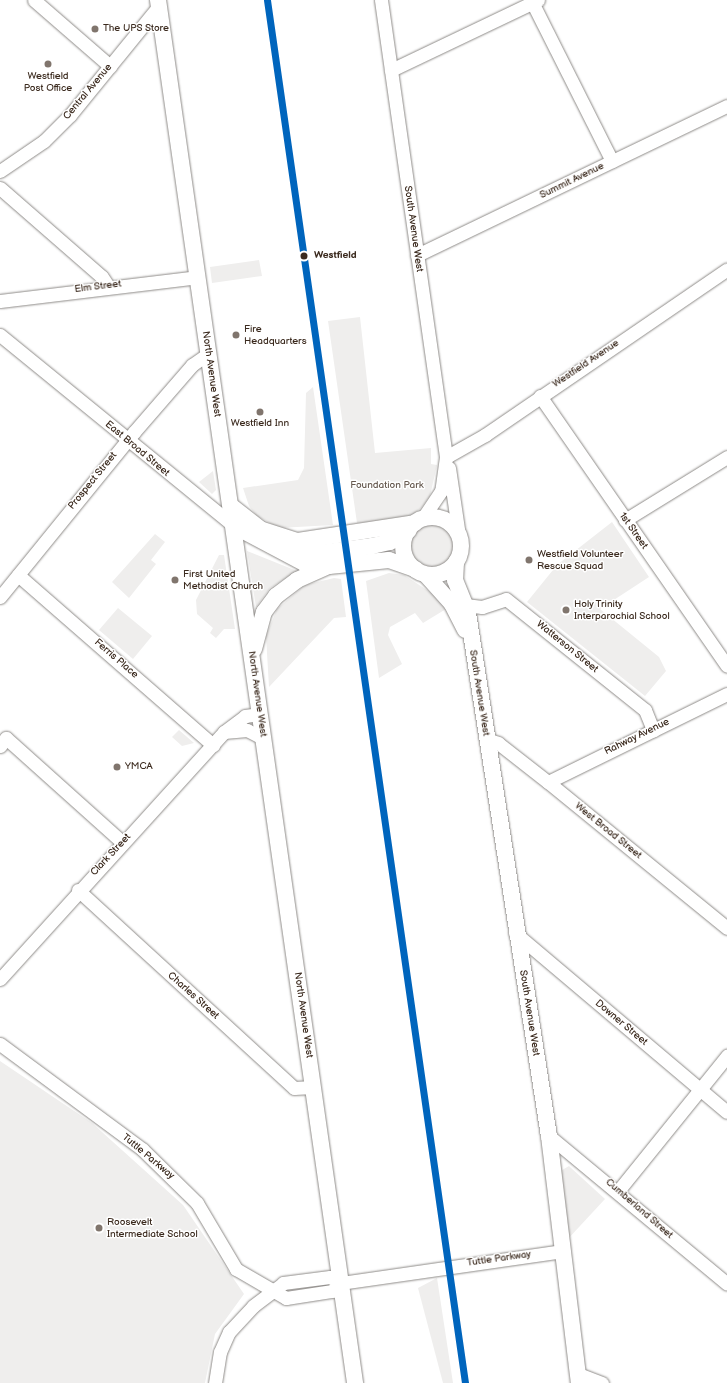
<!DOCTYPE html>
<html>
<head>
<meta charset="utf-8">
<style>
  body { margin:0 }
  #map { position:relative; width:727px; height:1383px; overflow:hidden; background:#fff; font-family:"Balsamiq Sans",sans-serif }
  div>[style] { position:absolute }
  .built>* { inset:0; background:#efeeed }
  .round { border-radius:50% }
  .roads { filter:drop-shadow(0 0 1px #8e8b88) drop-shadow(0 0 1px #8e8b88) }
  .minor>* { height:13px; margin:-6.5px; padding:0 6.5px; transform-origin:6.5px; border-radius:6.5px; background:#fff }
  .major>* { height:16px; margin:-8px; padding:0 8px; transform-origin:8px; border-radius:8px; background:#fff }
  .major>.ring { margin:-8px; padding:0; box-sizing:content-box; background:none; border:16px solid #fff; border-radius:50% }
  .rail-1>* { height:7px; margin:-3.5px; padding:0 3.5px; transform-origin:3.5px; border-radius:3.5px; background:#0065bd }
  .dots>* { width:11px; height:11px; translate:-50% -50%; box-sizing:border-box; border:2px solid #fff; border-radius:50% }
  span { translate:-50% -50%; white-space:nowrap; text-align:center; line-height:1.15; -webkit-text-stroke:3px #fff; paint-order:stroke }
  .poi-label { font-size:10px; color:#3b2a1e }
  .left { translate:0 -50%; text-align:left }
  .street-label { font-size:10px; color:#3b2a1e }
  .stop-label { font-size:10px; color:#3b2a1e; font-weight:700 }
  .park-label { font-size:10px; color:#65584e }
</style>
</head>
<body>
<div id="map">
  <div class="built">
    <div style="clip-path:polygon(259px 260px,262px 276px,212px 283px,210px 267px)"></div>
    <div style="clip-path:polygon(360px 317px,375px 453px,431px 448px,431px 464px,437px 465px,430px 496px,421px 508px,412px 515px,387px 521px,357px 523px,328px 321px)"></div>
    <div style="clip-path:polygon(313px 387px,333px 525px,279px 528px,257px 516px,249px 506px,243px 488px,298px 480px,304px 468px,306px 393px)"></div>
    <div style="clip-path:polygon(213px 471px,216px 490px,212px 494px,199px 482px)"></div>
    <div style="clip-path:polygon(612px 522px,649px 577px,600px 609px,659px 657px,666px 671px,645px 696px,527px 602px,557px 565px)"></div>
    <div class="round" style="left:410px;top:523px;width:44px;height:44px"></div>
    <div style="clip-path:polygon(155px 534px,165px 542px,151px 560px,156px 564px,129px 598px,112px 582px)"></div>
    <div style="clip-path:polygon(247px 551px,297px 571px,270px 588px,256px 607px)"></div>
    <div style="clip-path:polygon(219px 555px,224px 555px,235px 629px,224px 629px,216px 638px,210px 633px,213px 628px,197px 614px,196px 600px)"></div>
    <div style="clip-path:polygon(389px 573px,404px 575px,436px 596px,446px 609px,423px 623px,415px 613px,390px 627px,388px 635px,402px 664px,379px 678px,366px 581px)"></div>
    <div style="clip-path:polygon(334px 578px,341px 579px,346px 617px,334px 618px,269px 687px,266px 636px,277px 609px,305px 585px)"></div>
    <div style="clip-path:polygon(118px 608px,152px 636px,133px 659px,99px 630px)"></div>
    <div style="clip-path:polygon(179px 730px,194px 743px,182px 746px,172px 737px)"></div>
    <div style="clip-path:polygon(0 1061px,92px 1123px,183px 1205px,244px 1294px,215px 1334px,205px 1383px,0 1383px)"></div>
    <div style="clip-path:polygon(569px 1166px,605px 1199px,567px 1240px,557px 1173px)"></div>
    <div style="clip-path:polygon(437px 1278px,453px 1383px,443px 1383px,418px 1288px)"></div>
  </div>
  <div class="roads">
    <div class="minor">
      <div style="left:34px;top:0;width:101px;rotate:41deg"></div>
      <div style="left:381px;top:0;width:462px;rotate:81.9deg"></div>
      <div style="left:446px;top:457px;width:34px;rotate:98deg"></div>
      <div style="left:441px;top:491px;width:34px;rotate:124deg"></div>
      <div style="left:532px;top:2px;width:178px;rotate:63.3deg"></div>
      <div style="left:391px;top:70px;width:163px;rotate:-25.5deg"></div>
      <div style="left:0;top:171px;width:53px;rotate:-34.3deg"></div>
      <div style="left:44px;top:141px;width:37px;rotate:-45deg"></div>
      <div style="left:70px;top:115px;width:141px;rotate:-50.8deg"></div>
      <div style="left:0;top:188px;width:135px;rotate:41.1deg"></div>
      <div style="left:102px;top:277px;width:11px;rotate:56deg"></div>
      <div style="left:417px;top:255px;width:344px;rotate:-25.7deg"></div>
      <div style="left:0;top:301px;width:198px;rotate:-6.9deg"></div>
      <div style="left:0;top:335px;width:302px;rotate:39.2deg"></div>
      <div style="left:540px;top:396px;width:328px;rotate:55.3deg"></div>
      <div style="left:446px;top:457px;width:45px;rotate:-29.4deg"></div>
      <div style="left:485px;top:435px;width:293px;rotate:-34.4deg"></div>
      <div style="left:449px;top:468px;width:69px;rotate:81.6deg"></div>
      <div style="left:625px;top:520px;width:120px;rotate:-31.7deg"></div>
      <div style="left:18px;top:575px;width:259px;rotate:41.1deg"></div>
      <div style="left:0;top:597px;width:213px;rotate:-50.9deg"></div>
      <div style="left:134px;top:432px;width:89px;rotate:-49.1deg"></div>
      <div style="left:192px;top:365px;width:21px;rotate:-35deg"></div>
      <div style="left:465px;top:605px;width:17px;rotate:7deg"></div>
      <div style="left:482px;top:607px;width:25px;rotate:-18deg"></div>
      <div style="left:506px;top:599px;width:178px;rotate:38.6deg"></div>
      <div style="left:645px;top:710px;width:22px;rotate:68deg"></div>
      <div style="left:224px;top:732px;width:23px;rotate:-5deg"></div>
      <div style="left:247px;top:730px;width:18px;rotate:27deg"></div>
      <div style="left:487px;top:739px;width:12px;rotate:20deg"></div>
      <div style="left:498px;top:743px;width:63px;rotate:38deg"></div>
      <div style="left:548px;top:782px;width:231px;rotate:39.2deg"></div>
      <div style="left:0;top:746px;width:10px;rotate:-53deg"></div>
      <div style="left:6px;top:738px;width:157px;rotate:41.9deg"></div>
      <div style="left:548px;top:782px;width:199px;rotate:-26.2deg"></div>
      <div style="left:78px;top:890px;width:293px;rotate:42.5deg"></div>
      <div style="left:294px;top:1088px;width:19px;rotate:-3deg"></div>
      <div style="left:515px;top:933px;width:277px;rotate:40.2deg"></div>
      <div style="left:0;top:979px;width:333px;rotate:-47.8deg"></div>
      <div style="left:224px;top:732px;width:26px;rotate:-37deg"></div>
      <div style="left:245px;top:716px;width:15px;rotate:-8deg"></div>
      <div style="left:0;top:1044px;width:177px;rotate:36.5deg"></div>
      <div style="left:142px;top:1149px;width:77px;rotate:44.5deg"></div>
      <div style="left:197px;top:1203px;width:77px;rotate:59.4deg"></div>
      <div style="left:236px;top:1269px;width:58px;rotate:30.1deg"></div>
      <div style="left:286px;top:1298px;width:47px;rotate:-8.7deg"></div>
      <div style="left:332px;top:1291px;width:12px;rotate:-42deg"></div>
      <div style="left:341px;top:1283px;width:223px;rotate:-8.2deg"></div>
      <div style="left:549px;top:1136px;width:231px;rotate:39.7deg"></div>
      <div style="left:618px;top:1191px;width:174px;rotate:-51.1deg"></div>
      <div style="left:578px;top:1374px;width:26px;rotate:21deg"></div>
      <div style="left:215px;top:1383px;width:31px;rotate:-81deg"></div>
      <div style="left:220px;top:1352px;width:22px;rotate:-66deg"></div>
      <div style="left:229px;top:1332px;width:35px;rotate:-47deg"></div>
      <div style="left:253px;top:1306px;width:38px;rotate:-37deg"></div>
      <div style="left:283px;top:1283px;width:47px;rotate:-7.3deg"></div>
      <div style="left:330px;top:1277px;width:13px;rotate:29deg"></div>
    </div>
    <div class="major">
      <div style="left:158px;top:0;width:1397px;rotate:81.89deg"></div>
      <div style="left:231px;top:506px;width:37px;rotate:38deg"></div>
      <div style="left:260px;top:529px;width:40px;rotate:18deg"></div>
      <div style="left:298px;top:541px;width:118px;rotate:-8.7deg"></div>
      <div class="ring" style="left:403px;top:517px;width:42px;height:42px"></div>
      <div style="left:234px;top:526px;width:79px;rotate:27.9deg"></div>
      <div style="left:304px;top:563px;width:25px;rotate:7deg"></div>
      <div style="left:329px;top:566px;width:60px;rotate:-5.7deg"></div>
      <div style="left:389px;top:560px;width:28px;rotate:19deg"></div>
      <div style="left:294px;top:551px;width:19px;rotate:9deg"></div>
      <div style="left:313px;top:554px;width:60px;rotate:-7.7deg"></div>
      <div style="left:372px;top:546px;width:18px;rotate:-13deg"></div>
      <div style="left:390px;top:542px;width:22px;rotate:-32deg"></div>
      <div style="left:456px;top:562px;width:18px;rotate:93deg"></div>
      <div style="left:455px;top:580px;width:35px;rotate:68deg"></div>
      <div style="left:468px;top:613px;width:529px;rotate:81.2deg"></div>
      <div style="left:549px;top:1136px;width:249px;rotate:83.1deg"></div>
      <div style="left:426px;top:575px;width:39px;rotate:48deg"></div>
      <div style="left:452px;top:604px;width:29px;rotate:63deg"></div>
      <div style="left:254px;top:649px;width:38px;rotate:-75deg"></div>
      <div style="left:264px;top:612px;width:20px;rotate:-53deg"></div>
      <div style="left:276px;top:596px;width:26px;rotate:-37deg"></div>
      <div style="left:297px;top:580px;width:32px;rotate:-24deg"></div>
    </div>
  </div>
  <div class="rail-1">
    <div style="left:267px;top:0;width:1397px;rotate:81.85deg"></div>
  </div>
  <div class="dots">
    <div style="left:95px;top:29px;background:#80756d"></div>
    <div style="left:48px;top:64px;background:#80756d"></div>
    <div style="left:304px;top:256px;background:#3b2a1e"></div>
    <div style="left:236px;top:335px;background:#80756d"></div>
    <div style="left:260px;top:412px;background:#80756d"></div>
    <div style="left:529px;top:560px;background:#80756d"></div>
    <div style="left:175px;top:580px;background:#80756d"></div>
    <div style="left:566px;top:610px;background:#80756d"></div>
    <div style="left:117px;top:767px;background:#80756d"></div>
    <div style="left:99px;top:1228px;background:#80756d"></div>
  </div>
  <div class="poi-label">
    <span class="left" style="left:103px;top:29px">The UPS Store</span>
    <span style="left:48px;top:82px">Westfield<br>Post Office</span>
    <span class="left" style="left:244px;top:335px">Fire<br>Headquarters</span>
    <span style="left:260px;top:424px">Westfield Inn</span>
    <span class="left" style="left:537px;top:560px">Westfield Volunteer<br>Rescue Squad</span>
    <span class="left" style="left:183px;top:580px">First United<br>Methodist Church</span>
    <span class="left" style="left:574px;top:610px">Holy Trinity<br>Interparochial School</span>
    <span class="left" style="left:125px;top:767px">YMCA</span>
    <span class="left" style="left:107px;top:1228px">Roosevelt<br>Intermediate School</span>
  </div>
  <div class="street-label">
    <span style="left:88px;top:92px;rotate:-50deg">Central Avenue</span>
    <span style="left:572px;top:181px;rotate:-26deg">Summit Avenue</span>
    <span style="left:413px;top:229px;rotate:82deg">South Avenue West</span>
    <span style="left:98px;top:287px;rotate:-7deg">Elm Street</span>
    <span style="left:586px;top:364px;rotate:-34deg">Westfield Avenue</span>
    <span style="left:211px;top:374px;rotate:82deg">North Avenue West</span>
    <span style="left:137px;top:449px;rotate:40deg">East Broad Street</span>
    <span style="left:93px;top:481px;rotate:-51deg">Prospect Street</span>
    <span style="left:633px;top:531px;rotate:55deg">1st Street</span>
    <span style="left:567px;top:647px;rotate:39deg">Watterson Street</span>
    <span style="left:116px;top:659px;rotate:41deg">Ferris Place</span>
    <span style="left:479px;top:693px;rotate:81deg">South Avenue West</span>
    <span style="left:257px;top:694px;rotate:82deg">North Avenue West</span>
    <span style="left:637px;top:737px;rotate:-26deg">Rahway Avenue</span>
    <span style="left:608px;top:831px;rotate:39deg">West Broad Street</span>
    <span style="left:111px;top:855px;rotate:-47deg">Clark Street</span>
    <span style="left:193px;top:996px;rotate:42deg">Charles Street</span>
    <span style="left:529px;top:1013px;rotate:81deg">South Avenue West</span>
    <span style="left:303px;top:1015px;rotate:82deg">North Avenue West</span>
    <span style="left:621px;top:1023px;rotate:40deg">Downer Street</span>
    <span style="left:148px;top:1157px;rotate:40deg">Tuttle Parkway</span>
    <span style="left:639px;top:1209px;rotate:41deg">Cumberland Street</span>
    <span style="left:499px;top:1259px;rotate:-8deg">Tuttle Parkway</span>
  </div>
  <div class="stop-label">
    <span class="left" style="left:314px;top:256px">Westfield</span>
  </div>
  <div class="park-label">
    <span style="left:387px;top:486px">Foundation Park</span>
  </div>
</div>
</body>
</html>
